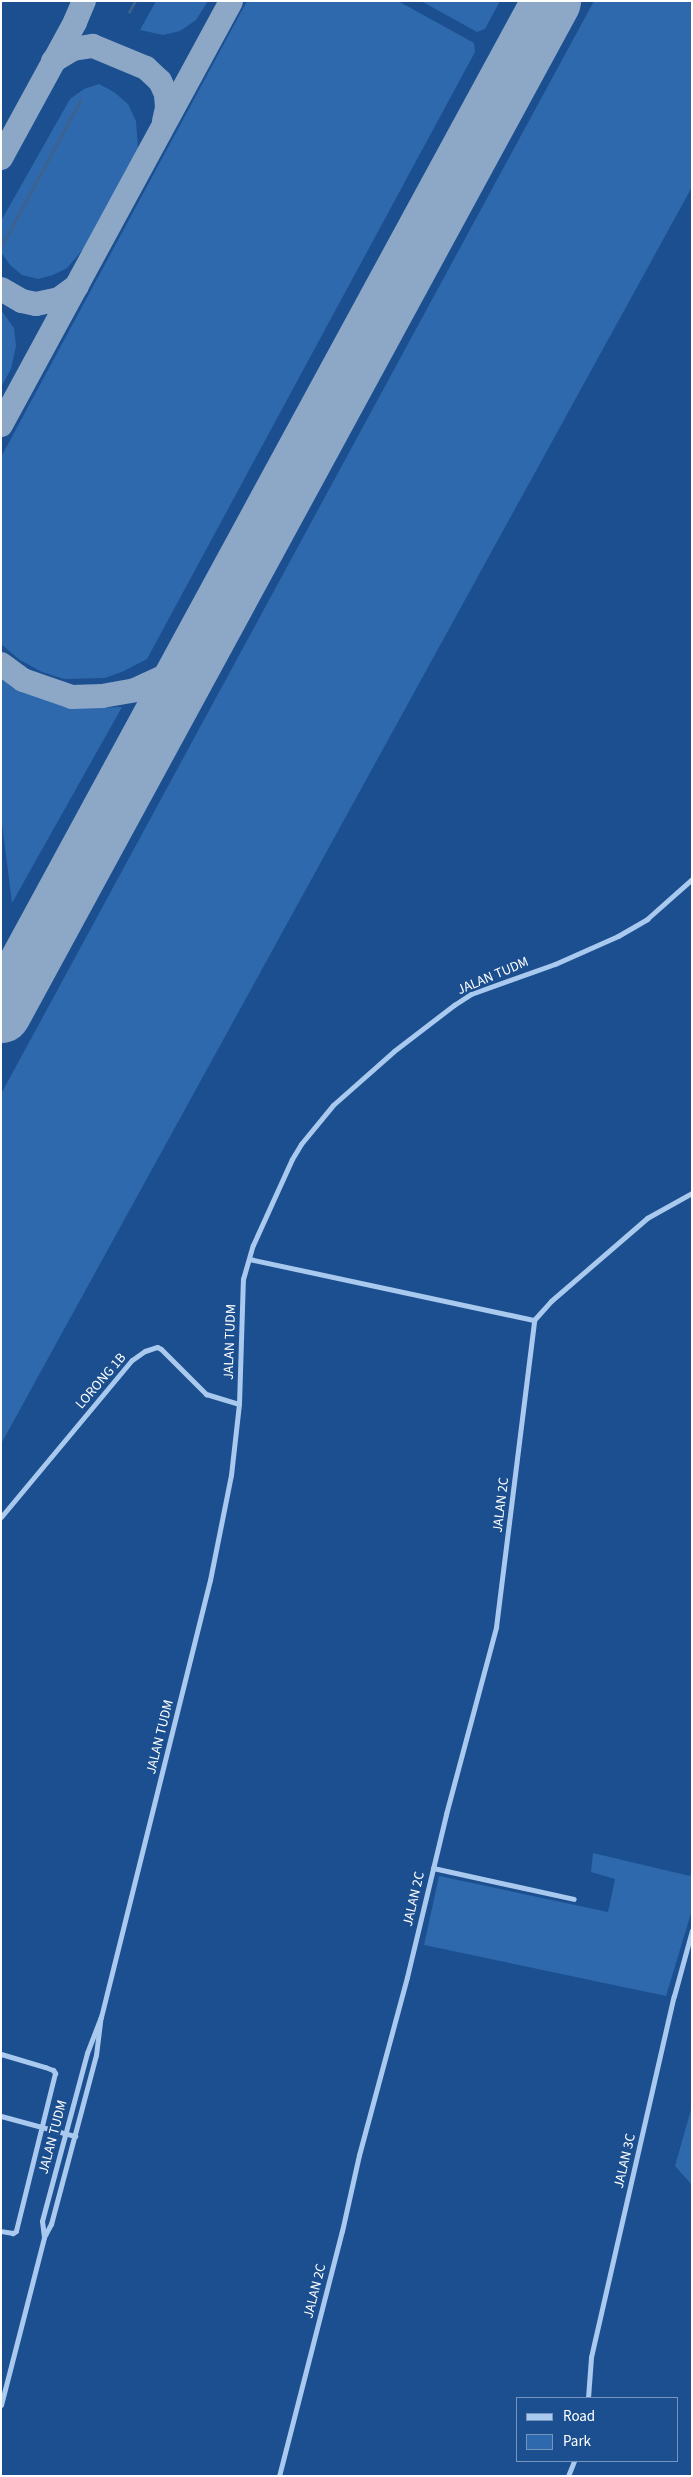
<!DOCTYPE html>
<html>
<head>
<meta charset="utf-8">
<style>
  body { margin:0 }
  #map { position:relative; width:693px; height:2477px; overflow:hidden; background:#1b4f8f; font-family:"Source Sans 3",sans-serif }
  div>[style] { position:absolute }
  .green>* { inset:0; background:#2e69ad }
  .stream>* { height:2.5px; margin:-1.25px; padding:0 1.25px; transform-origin:1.25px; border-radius:1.25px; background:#3c6290 }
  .taxiway>* { height:24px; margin:-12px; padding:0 12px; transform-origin:12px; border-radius:12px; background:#8da7c7 }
  .runway>* { height:59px; margin:-29.5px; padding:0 29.5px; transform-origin:29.5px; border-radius:29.5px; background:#8da7c7 }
  .minor>* { height:5px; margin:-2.5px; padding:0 2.5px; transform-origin:2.5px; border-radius:2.5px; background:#a9c9ee }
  span { translate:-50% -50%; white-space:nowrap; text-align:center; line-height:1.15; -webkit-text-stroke:4.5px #1b4f8f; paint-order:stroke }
  .street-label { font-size:14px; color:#fff }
  .frame { position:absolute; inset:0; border:2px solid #fff; pointer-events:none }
  .legend { position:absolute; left:516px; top:2397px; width:162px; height:65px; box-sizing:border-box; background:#1b4f8f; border:1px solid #7695bc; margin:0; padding:6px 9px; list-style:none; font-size:15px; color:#fff }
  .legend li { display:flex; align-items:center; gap:10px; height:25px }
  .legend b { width:25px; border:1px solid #7695bc }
</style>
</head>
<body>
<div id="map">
  <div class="green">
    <div style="clip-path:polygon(156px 1px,208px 1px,196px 20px,180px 31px,163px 35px,140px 30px)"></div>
    <div style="clip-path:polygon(247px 1px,398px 1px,474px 43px,475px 52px,147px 659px,124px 671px,105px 678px,64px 679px,42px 672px,20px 660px,1px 644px,1px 457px)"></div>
    <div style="clip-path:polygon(421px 1px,500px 1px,485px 29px,477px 32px)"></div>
    <div style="clip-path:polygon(594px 1px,692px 1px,692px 187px,1px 1444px,1px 1094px)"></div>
    <div style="clip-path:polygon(99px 84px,114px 92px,128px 104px,136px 121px,138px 149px,90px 241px,67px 268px,53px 275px,38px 279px,22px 275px,10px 265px,1px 252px,1px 221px,70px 99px,84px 89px)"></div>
    <div style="clip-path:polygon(1px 310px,14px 328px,16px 346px,11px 369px,1px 387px)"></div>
    <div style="clip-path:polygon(1px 678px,19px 688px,50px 701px,88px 708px,122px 707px,12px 903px,1px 816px)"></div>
    <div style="clip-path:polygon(593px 1853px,690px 1876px,692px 1870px,692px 1910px,666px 1996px,424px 1945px,439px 1876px,608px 1912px,615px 1879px,591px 1872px)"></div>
    <div style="clip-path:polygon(692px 2106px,692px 2185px,675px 2166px)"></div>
  </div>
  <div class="stream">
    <div style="left:129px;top:12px;width:13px;rotate:-61deg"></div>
    <div style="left:2px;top:245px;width:164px;rotate:-61.6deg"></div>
  </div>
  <div class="taxiway">
    <div style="left:53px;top:61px;width:23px;rotate:-31deg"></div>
    <div style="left:73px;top:49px;width:20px;rotate:-9deg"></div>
    <div style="left:93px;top:46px;width:57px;rotate:22.5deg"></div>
    <div style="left:146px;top:68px;width:19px;rotate:43deg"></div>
    <div style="left:160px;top:81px;width:14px;rotate:65deg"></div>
    <div style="left:166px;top:94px;width:14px;rotate:86deg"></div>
    <div style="left:167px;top:108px;width:13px;rotate:103deg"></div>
    <div style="left:1px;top:158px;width:155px;rotate:-61.4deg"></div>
    <div style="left:75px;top:22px;width:23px;rotate:-67deg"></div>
    <div style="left:1px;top:289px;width:24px;rotate:30deg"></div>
    <div style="left:22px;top:301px;width:14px;rotate:12deg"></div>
    <div style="left:36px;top:304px;width:24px;rotate:-12deg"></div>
    <div style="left:59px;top:299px;width:22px;rotate:-36deg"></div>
    <div style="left:1px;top:425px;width:482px;rotate:-61.5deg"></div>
    <div style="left:1px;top:664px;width:27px;rotate:36deg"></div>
    <div style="left:23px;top:680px;width:52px;rotate:19.1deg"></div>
    <div style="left:72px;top:697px;width:30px;rotate:-2deg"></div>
    <div style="left:102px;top:696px;width:34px;rotate:-10deg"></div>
    <div style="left:135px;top:690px;width:33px;rotate:-25deg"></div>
    <div style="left:165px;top:676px;width:20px;rotate:-37deg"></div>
    <div style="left:181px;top:664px;width:20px;rotate:-45deg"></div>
    <div style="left:195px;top:650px;width:35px;rotate:-57deg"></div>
    <div style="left:1px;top:1013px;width:1px;rotate:-45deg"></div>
  </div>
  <div class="runway">
    <div style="left:1px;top:1013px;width:1152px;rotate:-61.48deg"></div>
  </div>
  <div class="minor">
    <div style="left:249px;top:1259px;width:291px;rotate:12.1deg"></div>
    <div style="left:1px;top:1517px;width:204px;rotate:-50.2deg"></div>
    <div style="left:132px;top:1360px;width:16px;rotate:-35deg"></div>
    <div style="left:145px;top:1351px;width:13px;rotate:-18deg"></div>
    <div style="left:157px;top:1347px;width:4px;rotate:27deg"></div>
    <div style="left:161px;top:1349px;width:64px;rotate:45deg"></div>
    <div style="left:206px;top:1394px;width:34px;rotate:17deg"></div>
    <div style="left:433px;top:1868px;width:144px;rotate:12.4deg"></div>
    <div style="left:1px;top:2054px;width:46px;rotate:16.5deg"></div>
    <div style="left:45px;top:2067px;width:9px;rotate:21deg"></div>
    <div style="left:53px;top:2070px;width:4px;rotate:56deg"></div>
    <div style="left:55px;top:2073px;width:163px;rotate:103.9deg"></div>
    <div style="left:16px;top:2231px;width:4px;rotate:146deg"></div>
    <div style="left:13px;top:2233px;width:12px;rotate:-171deg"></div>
    <div style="left:1px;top:2116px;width:77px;rotate:15.1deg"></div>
    <div style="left:44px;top:2237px;width:16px;rotate:-97deg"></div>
    <div style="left:42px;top:2221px;width:174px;rotate:-75deg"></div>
    <div style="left:87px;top:2053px;width:39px;rotate:-69deg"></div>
    <div style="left:101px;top:2017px;width:450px;rotate:-76deg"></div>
    <div style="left:210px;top:1580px;width:107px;rotate:-78.7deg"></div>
    <div style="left:231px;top:1475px;width:71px;rotate:-83.6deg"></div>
    <div style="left:239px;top:1404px;width:125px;rotate:-88.2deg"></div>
    <div style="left:243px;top:1279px;width:35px;rotate:-74deg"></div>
    <div style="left:253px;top:1245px;width:94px;rotate:-65.6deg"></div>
    <div style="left:292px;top:1159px;width:17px;rotate:-59deg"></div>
    <div style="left:301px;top:1144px;width:50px;rotate:-50.6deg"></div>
    <div style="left:333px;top:1105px;width:81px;rotate:-41.5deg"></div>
    <div style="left:394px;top:1051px;width:76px;rotate:-37.5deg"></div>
    <div style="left:454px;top:1005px;width:20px;rotate:-33deg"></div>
    <div style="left:471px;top:994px;width:89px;rotate:-19.7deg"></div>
    <div style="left:555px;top:964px;width:69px;rotate:-24deg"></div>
    <div style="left:618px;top:936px;width:34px;rotate:-30deg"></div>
    <div style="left:647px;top:919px;width:60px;rotate:-41.6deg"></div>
    <div style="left:588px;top:2398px;width:41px;rotate:-85.8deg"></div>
    <div style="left:591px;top:2357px;width:370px;rotate:-77.1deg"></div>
    <div style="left:674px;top:1996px;width:68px;rotate:-74.7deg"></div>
    <div style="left:1px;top:2405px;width:173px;rotate:-75.6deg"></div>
    <div style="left:44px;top:2237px;width:15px;rotate:-62deg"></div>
    <div style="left:51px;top:2224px;width:175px;rotate:-75.1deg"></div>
    <div style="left:96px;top:2055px;width:38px;rotate:-83deg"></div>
    <div style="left:279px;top:2476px;width:253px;rotate:-75.6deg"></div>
    <div style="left:342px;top:2231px;width:78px;rotate:-77.4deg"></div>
    <div style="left:359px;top:2155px;width:184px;rotate:-74.9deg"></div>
    <div style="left:407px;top:1977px;width:168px;rotate:-76.5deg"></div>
    <div style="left:446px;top:1814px;width:194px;rotate:-75deg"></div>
    <div style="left:496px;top:1627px;width:309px;rotate:-82.9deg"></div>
    <div style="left:534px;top:1320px;width:25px;rotate:-48deg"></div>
    <div style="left:551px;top:1301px;width:127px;rotate:-40.8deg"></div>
    <div style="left:647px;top:1218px;width:51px;rotate:-29.1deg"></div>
    <div style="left:568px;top:2476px;width:16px;rotate:-68deg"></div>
  </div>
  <div class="street-label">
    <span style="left:493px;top:976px;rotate:-23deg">JALAN TUDM</span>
    <span style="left:230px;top:1342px;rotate:-88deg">JALAN TUDM</span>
    <span style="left:101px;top:1381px;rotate:-49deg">LORONG 1B</span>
    <span style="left:501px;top:1505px;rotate:-83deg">JALAN 2C</span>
    <span style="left:160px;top:1737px;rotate:-76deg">JALAN TUDM</span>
    <span style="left:414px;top:1899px;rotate:-77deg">JALAN 2C</span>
    <span style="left:53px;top:2137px;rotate:-75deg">JALAN TUDM</span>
    <span style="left:625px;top:2161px;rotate:-77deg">JALAN 3C</span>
    <span style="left:315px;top:2291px;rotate:-76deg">JALAN 2C</span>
  </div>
  <div class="frame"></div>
  <ul class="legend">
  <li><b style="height:6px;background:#a9c9ee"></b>Road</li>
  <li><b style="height:14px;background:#2e69ad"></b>Park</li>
  </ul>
</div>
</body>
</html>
